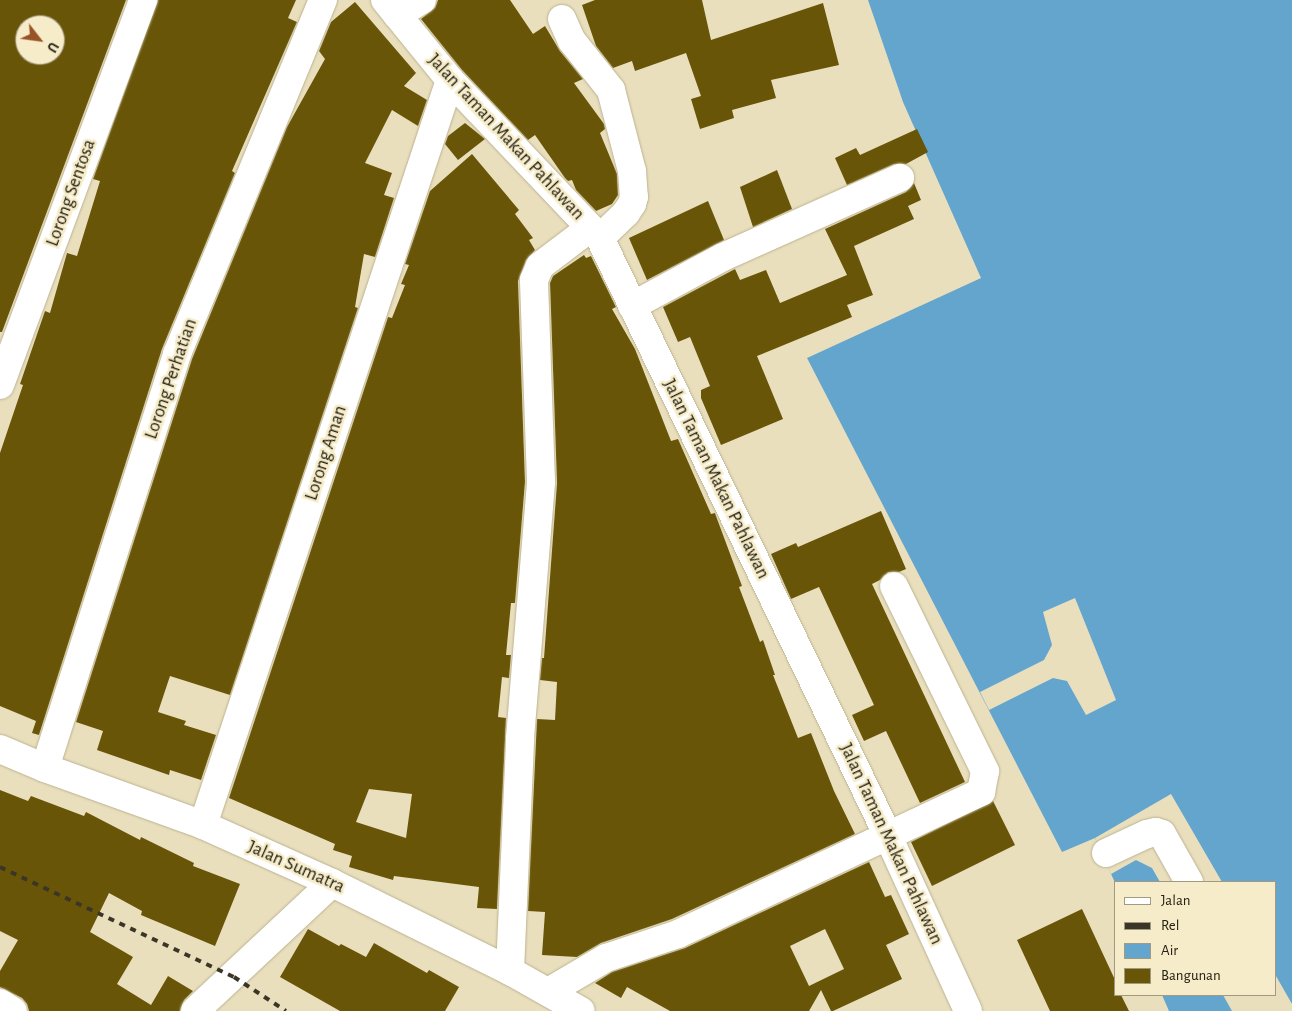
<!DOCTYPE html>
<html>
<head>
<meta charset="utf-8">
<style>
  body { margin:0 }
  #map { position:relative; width:1292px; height:1011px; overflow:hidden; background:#e9dfbd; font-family:"Alegreya Sans",sans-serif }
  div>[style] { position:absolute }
  .water>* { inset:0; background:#64a5ce }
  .pier>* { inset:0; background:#e9dfbd }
  .building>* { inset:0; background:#685507 }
  .roads { filter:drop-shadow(0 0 1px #bcb291) drop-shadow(0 0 1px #bcb291) }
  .minor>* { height:28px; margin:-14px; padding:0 14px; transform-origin:14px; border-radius:14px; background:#fff }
  .highway>* { height:28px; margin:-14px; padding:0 14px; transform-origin:14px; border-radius:14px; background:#fff }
  .rail>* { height:4px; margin-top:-2px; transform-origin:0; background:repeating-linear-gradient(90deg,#3a3526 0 6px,transparent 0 12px) }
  span { translate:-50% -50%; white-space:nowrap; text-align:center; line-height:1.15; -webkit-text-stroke:5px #f6ecc9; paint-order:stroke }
  .street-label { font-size:19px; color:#242013 }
  .legend { position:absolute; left:1114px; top:881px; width:162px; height:115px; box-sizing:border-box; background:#f6ecc9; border:1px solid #a29a80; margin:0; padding:6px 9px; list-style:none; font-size:15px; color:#242013 }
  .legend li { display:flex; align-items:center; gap:10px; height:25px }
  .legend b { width:25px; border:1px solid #a29a80 }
  .north { position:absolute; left:15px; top:15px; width:50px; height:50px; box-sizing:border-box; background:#f6ecc9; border:1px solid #a29a80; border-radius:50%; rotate:120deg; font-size:14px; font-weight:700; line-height:20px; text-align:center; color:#242013 }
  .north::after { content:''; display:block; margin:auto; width:18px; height:22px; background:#985427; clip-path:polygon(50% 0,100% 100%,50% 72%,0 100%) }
</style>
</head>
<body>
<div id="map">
  <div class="water">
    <div style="clip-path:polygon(868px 0,1292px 0,1292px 1011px,1169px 1011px,1162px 995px,1276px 995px,1276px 882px,1116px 882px,1116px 885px,1095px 838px,1062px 852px,807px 358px,981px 278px,903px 102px)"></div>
  </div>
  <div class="pier">
    <div style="clip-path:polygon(1075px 598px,1116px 700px,1086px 715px,1067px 681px,1053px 678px,989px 710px,980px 692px,1044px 660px,1052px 645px,1043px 612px)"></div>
    <div style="clip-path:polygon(1171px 794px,1222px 882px,1160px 882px,1152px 868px,1136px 860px,1111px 874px,1095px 838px)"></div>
    <div style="clip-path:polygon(1276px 976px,1292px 1004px,1292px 1011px,1232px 1011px,1223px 995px,1276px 995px)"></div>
  </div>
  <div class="building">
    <div style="clip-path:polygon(evenodd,0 0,126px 0,2px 332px,0 332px,0 0,25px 25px,55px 25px,55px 55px,25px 55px,25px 25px)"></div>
    <div style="clip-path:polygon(158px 0,296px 0,288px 18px,297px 22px,232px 171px,235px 173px,162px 349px,39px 735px,32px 733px,36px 721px,0 706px,0 453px,23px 385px,20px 384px,45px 311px,50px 313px,67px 253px,77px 256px,100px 181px,93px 179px)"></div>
    <div style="clip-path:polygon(438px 0,510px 0,533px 34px,545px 26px,560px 51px,583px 79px,574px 83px,604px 124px,605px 129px,600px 133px,617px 174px,618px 195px,612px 204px,596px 211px,576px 190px,572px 180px,568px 181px,565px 178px,535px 135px,528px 140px,462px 70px,421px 19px,435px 8px)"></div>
    <div style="clip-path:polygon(595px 0,702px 0,711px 40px,823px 3px,839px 65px,771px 80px,776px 98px,732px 110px,734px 118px,700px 129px,691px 99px,701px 96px,686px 53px,635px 71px,632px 61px,613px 68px,596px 46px,582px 5px)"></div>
    <div style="clip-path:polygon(355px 2px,416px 73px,404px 86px,427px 100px,418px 126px,392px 110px,365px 163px,392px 173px,384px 195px,394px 198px,375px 257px,364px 254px,355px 307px,358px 308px,230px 695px,170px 676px,158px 712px,186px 721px,184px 725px,216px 735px,201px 780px,170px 770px,169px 775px,97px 750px,103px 731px,76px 722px,192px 359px,287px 127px,325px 59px,319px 51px,331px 22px)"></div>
    <div style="clip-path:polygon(465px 123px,485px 139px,458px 160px,445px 144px,448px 136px)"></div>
    <div style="clip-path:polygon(917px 129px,928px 152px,906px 164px,894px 164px,847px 185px,835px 158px,856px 148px,860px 155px)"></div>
    <div style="clip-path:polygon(evenodd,472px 154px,519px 210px,515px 214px,533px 238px,529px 240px,535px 250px,526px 260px,518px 281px,525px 482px,515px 603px,511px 603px,506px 655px,511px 655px,509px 678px,502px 677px,498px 717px,506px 718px,497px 909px,477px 908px,479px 887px,394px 876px,393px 880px,349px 867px,352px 856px,333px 850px,335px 844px,229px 798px,388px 317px,392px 318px,405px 285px,401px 284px,409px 265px,405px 264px,430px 191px,472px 154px,369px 789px,412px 794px,406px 838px,356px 822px,369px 789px)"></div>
    <div style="clip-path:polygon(777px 170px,792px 209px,753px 227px,740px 187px)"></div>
    <div style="clip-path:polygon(914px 183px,921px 200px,908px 206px,914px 219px,854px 246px,873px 295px,847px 305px,852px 317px,757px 356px,783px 419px,721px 445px,701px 398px,701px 390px,710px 386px,690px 337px,678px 342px,663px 307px,735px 269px,740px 280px,766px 270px,780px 303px,847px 275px,825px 229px,906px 192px)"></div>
    <div style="clip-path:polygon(708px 201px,724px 240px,647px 280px,629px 238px)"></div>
    <div style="clip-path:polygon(584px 255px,586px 258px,591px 256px,616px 307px,612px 309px,635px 349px,671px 441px,678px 439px,711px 514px,715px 513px,716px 516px,742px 586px,739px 587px,760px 642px,763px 640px,775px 675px,773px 675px,798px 738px,811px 733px,834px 791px,855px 834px,672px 919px,601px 943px,577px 957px,542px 955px,545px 912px,528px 911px,537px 719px,555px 720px,557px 682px,540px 680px,542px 658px,544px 658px,557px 483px,550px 283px,553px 276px)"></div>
    <div style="clip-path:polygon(881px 511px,906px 569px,899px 572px,888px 572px,880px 580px,872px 584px,965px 782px,920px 803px,886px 731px,864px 741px,852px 715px,874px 705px,819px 587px,791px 599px,771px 554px,796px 543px,798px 547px)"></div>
    <div style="clip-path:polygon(0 790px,28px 801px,31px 796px,84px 816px,86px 812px,140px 840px,141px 837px,194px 863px,193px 866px,240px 884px,215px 946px,141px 915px,142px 911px,109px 893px,90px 932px,133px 957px,117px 984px,151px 1005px,168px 976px,193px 991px,184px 1000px,180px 1011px,29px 1011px,27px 1004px,22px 998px,0 987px,0 971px,18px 940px,0 931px)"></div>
    <div style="clip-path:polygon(993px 801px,1015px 845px,932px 886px,911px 842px)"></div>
    <div style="clip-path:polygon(evenodd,869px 862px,885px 897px,891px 895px,909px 934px,886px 945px,902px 979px,833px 1011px,831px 1011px,821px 990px,809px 1011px,670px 1011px,627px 987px,621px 998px,595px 983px,612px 972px,685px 948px,869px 862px,825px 929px,844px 969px,809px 986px,790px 946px,825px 929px)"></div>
    <div style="clip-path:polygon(1082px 909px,1116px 982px,1116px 995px,1121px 995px,1129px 1011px,1050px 1011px,1017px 940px)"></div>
    <div style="clip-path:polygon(308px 929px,339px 946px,341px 944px,366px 957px,374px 943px,427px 973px,429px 970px,459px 987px,445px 1011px,340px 1011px,280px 977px)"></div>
  </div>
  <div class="roads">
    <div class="minor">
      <div style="left:385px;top:0;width:103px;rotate:50.9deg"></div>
      <div style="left:450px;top:80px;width:218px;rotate:46.5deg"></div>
      <div style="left:600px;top:238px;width:664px;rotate:64.28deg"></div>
      <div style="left:888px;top:836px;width:192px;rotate:65.4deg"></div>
      <div style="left:397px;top:15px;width:29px;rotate:-31deg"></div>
      <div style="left:562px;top:19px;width:24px;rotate:66deg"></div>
      <div style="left:572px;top:41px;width:63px;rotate:51.5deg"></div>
      <div style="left:611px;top:90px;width:84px;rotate:75.5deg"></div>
      <div style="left:632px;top:171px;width:26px;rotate:86deg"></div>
      <div style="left:634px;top:197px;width:7px;rotate:106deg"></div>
      <div style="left:632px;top:204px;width:11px;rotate:124deg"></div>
      <div style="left:626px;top:213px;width:36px;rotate:136deg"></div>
      <div style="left:632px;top:306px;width:103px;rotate:-28.3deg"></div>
      <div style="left:723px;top:257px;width:194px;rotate:-24.1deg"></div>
      <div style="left:0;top:385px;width:411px;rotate:-69.6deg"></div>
      <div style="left:45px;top:768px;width:435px;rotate:-72.3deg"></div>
      <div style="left:177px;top:354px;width:383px;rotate:-67.6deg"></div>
      <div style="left:203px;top:825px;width:785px;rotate:-71.66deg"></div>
      <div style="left:1106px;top:853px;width:45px;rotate:-24.9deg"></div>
      <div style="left:1147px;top:834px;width:9px;rotate:-13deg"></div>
      <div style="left:1156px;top:832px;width:6px;rotate:18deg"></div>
      <div style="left:1162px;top:834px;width:55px;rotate:60.6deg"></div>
      <div style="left:510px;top:971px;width:233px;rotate:-87.5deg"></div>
      <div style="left:520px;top:738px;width:257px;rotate:-85.3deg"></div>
      <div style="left:541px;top:482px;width:202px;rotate:-92deg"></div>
      <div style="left:534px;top:280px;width:15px;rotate:-67deg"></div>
      <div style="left:540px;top:266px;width:63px;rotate:-37.2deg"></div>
      <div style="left:548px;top:992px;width:67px;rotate:-30.4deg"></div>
      <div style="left:606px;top:958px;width:76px;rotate:-18.4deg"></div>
      <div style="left:678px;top:934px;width:335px;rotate:-25.1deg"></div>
      <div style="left:981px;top:792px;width:21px;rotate:-79deg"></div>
      <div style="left:985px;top:771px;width:206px;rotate:-116.2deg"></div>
      <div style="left:0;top:1003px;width:15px;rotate:32deg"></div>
      <div style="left:195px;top:1011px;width:187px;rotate:-43.1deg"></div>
    </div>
    <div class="highway">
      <div style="left:0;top:749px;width:49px;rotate:22.9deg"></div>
      <div style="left:45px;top:768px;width:168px;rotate:19.8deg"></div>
      <div style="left:203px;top:825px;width:141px;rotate:24.2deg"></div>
      <div style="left:332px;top:883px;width:199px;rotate:26.3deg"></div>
      <div style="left:510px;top:971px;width:81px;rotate:29.4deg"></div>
    </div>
  </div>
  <div class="rail">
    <div style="left:0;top:867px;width:259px;rotate:25.2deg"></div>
    <div style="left:234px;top:977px;width:62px;rotate:33.2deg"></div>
  </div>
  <div class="street-label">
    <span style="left:506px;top:137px;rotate:47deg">Jalan Taman Makan Pahlawan</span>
    <span style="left:71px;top:193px;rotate:-70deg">Lorong Sentosa</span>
    <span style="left:171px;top:379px;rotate:-71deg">Lorong Perhatian</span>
    <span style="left:326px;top:453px;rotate:-72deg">Lorong Aman</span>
    <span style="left:716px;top:479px;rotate:64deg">Jalan Taman Makan Pahlawan</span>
    <span style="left:891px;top:844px;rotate:65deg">Jalan Taman Makan Pahlawan</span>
    <span style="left:296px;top:867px;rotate:24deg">Jalan Sumatra</span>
  </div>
  <ul class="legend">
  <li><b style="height:6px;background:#fff"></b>Jalan</li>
  <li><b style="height:6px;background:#3a3526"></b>Rel</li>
  <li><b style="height:14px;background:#64a5ce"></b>Air</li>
  <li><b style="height:14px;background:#685507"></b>Bangunan</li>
  </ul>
  <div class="north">U</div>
</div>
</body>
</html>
